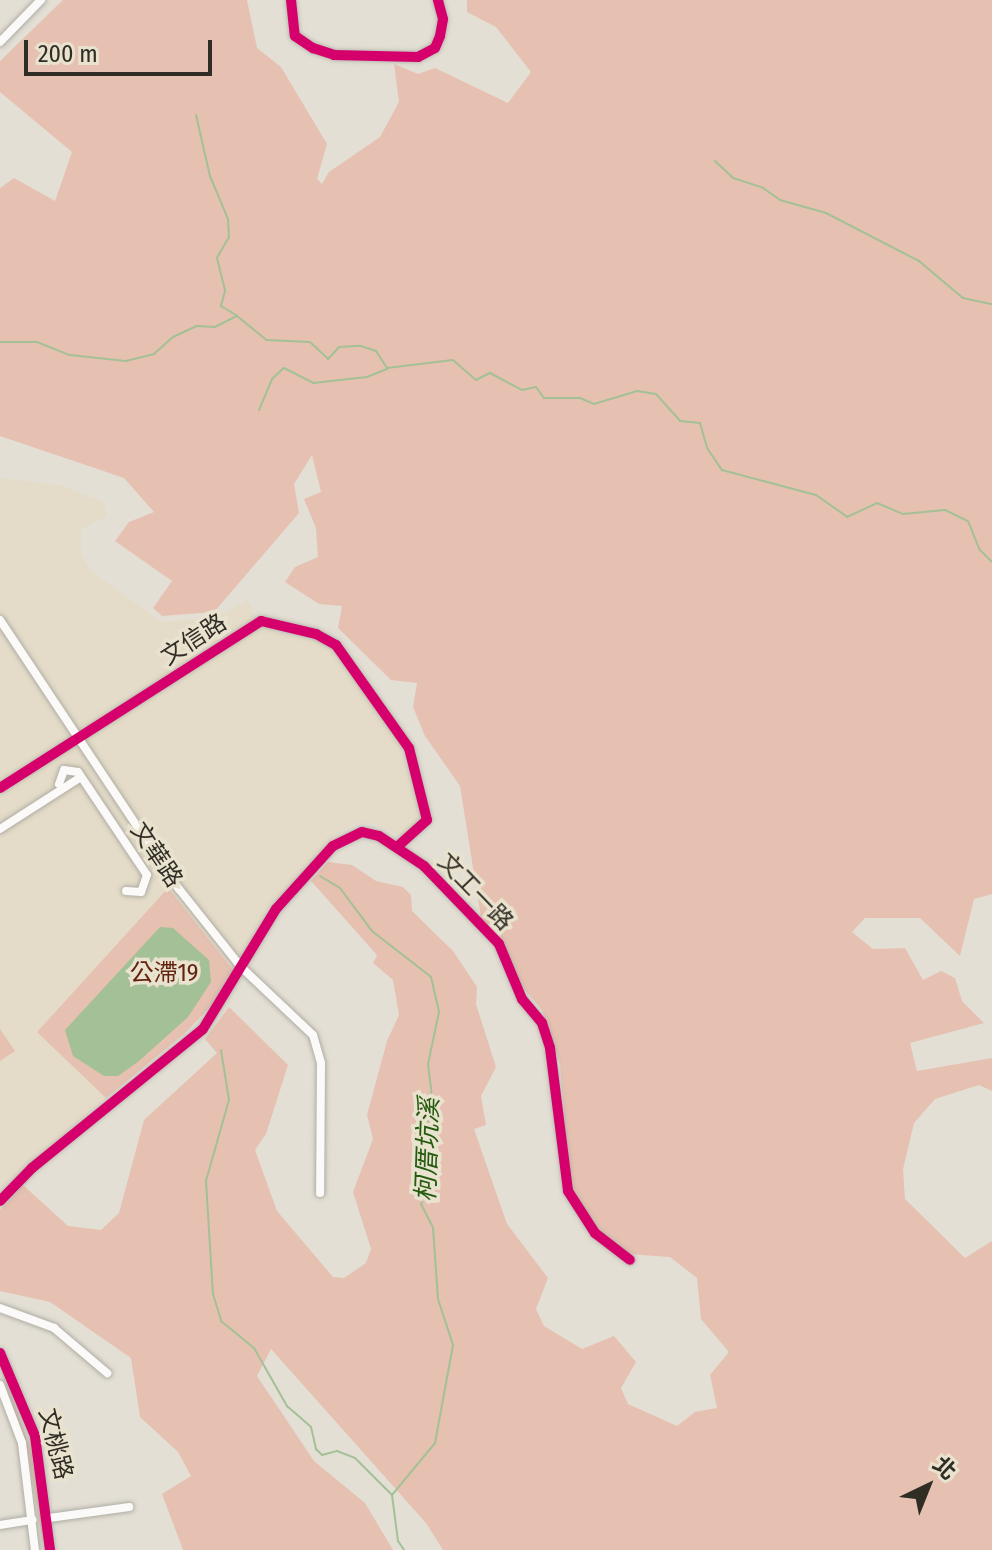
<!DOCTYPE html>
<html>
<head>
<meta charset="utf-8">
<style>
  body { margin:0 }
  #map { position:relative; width:992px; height:1550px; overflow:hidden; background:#e3dfd4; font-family:"Fira Sans Condensed","Noto Sans TC",sans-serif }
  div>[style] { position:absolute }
  .built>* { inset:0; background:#e4dcc8 }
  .green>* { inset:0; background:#e6c1b1 }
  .water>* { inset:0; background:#a3c096 }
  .stream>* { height:2px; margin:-1px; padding:0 1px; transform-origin:1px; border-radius:1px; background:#a3c096 }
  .roads { filter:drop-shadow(0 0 2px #b0ada5) drop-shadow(0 0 2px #b0ada5) }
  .minor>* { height:8px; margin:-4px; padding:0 4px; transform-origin:4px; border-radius:4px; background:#fbfaf9 }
  .cycleway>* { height:10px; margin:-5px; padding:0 5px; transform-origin:5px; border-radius:5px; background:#d6006c }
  span { translate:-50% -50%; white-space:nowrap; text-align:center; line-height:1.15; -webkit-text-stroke:7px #e9e2ce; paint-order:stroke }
  .street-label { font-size:24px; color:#302d25 }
  .park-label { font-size:24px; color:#63240f }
  .water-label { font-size:26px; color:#235b0f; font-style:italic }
  .north { position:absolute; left:888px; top:1446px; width:80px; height:80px; -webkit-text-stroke:6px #e9e2ce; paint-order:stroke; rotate:43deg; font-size:22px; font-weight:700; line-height:32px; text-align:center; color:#302d25 }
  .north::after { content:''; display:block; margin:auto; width:28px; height:36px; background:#302d25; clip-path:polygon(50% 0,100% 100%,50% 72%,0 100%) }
  .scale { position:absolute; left:24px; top:40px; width:188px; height:36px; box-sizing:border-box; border:4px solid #302d25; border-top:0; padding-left:10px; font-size:24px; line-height:28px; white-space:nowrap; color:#302d25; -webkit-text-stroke:6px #e9e2ce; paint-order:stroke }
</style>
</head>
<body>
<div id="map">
  <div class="built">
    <div style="clip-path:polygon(0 478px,60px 485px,103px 502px,107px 516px,81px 529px,81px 553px,90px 570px,161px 622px,217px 617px,247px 600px,259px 622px,276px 633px,329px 643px,392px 728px,427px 819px,405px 838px,373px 823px,355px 823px,340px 832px,271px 904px,233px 970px,168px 889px,38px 1032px,106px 1098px,0 1189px)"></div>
  </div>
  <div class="green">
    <div style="clip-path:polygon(63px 0,247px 0,257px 48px,281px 67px,327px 144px,317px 179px,322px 184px,329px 172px,380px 137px,399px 102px,394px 64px,418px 74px,435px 68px,508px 103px,531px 72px,496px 27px,467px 12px,467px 0,992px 0,992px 894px,974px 899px,960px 956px,920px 918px,865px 918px,852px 932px,873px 949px,905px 948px,923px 980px,941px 971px,955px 978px,962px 1001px,984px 1023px,910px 1043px,917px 1071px,992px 1058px,992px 1091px,979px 1085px,935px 1099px,914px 1123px,903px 1169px,905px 1199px,965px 1258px,992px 1241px,992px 1550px,443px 1550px,426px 1523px,271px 1349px,257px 1376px,314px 1461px,365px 1503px,393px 1550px,183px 1550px,162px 1494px,191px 1476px,178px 1452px,140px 1417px,131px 1358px,50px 1302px,0 1291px,0 1210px,23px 1185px,68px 1226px,101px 1230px,119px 1213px,144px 1120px,217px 1053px,205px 1039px,229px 1007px,288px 1065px,266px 1134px,255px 1150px,277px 1211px,333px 1277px,344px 1278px,366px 1263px,371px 1249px,353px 1192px,373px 1139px,367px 1115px,387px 1041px,399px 1015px,393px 980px,373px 963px,377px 955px,311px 881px,328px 862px,352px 865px,376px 881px,403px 887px,411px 895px,412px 911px,453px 951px,477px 987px,476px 1004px,496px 1067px,481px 1096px,486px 1125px,474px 1129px,507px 1224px,548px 1278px,536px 1309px,544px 1326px,582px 1349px,614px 1336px,636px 1362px,621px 1388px,628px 1404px,677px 1426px,695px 1412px,717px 1408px,710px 1375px,729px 1352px,701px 1319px,697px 1278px,670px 1257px,627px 1254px,596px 1232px,571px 1196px,560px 1064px,542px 1010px,505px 966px,482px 924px,460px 786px,425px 736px,413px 707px,417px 683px,391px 680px,338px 628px,342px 606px,319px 604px,285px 582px,295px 567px,318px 557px,316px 528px,304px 499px,321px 492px,312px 455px,294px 484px,299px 513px,214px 612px,162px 616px,153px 608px,172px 581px,115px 541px,129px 522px,154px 512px,124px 478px,0 436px,0 188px,14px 178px,55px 201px,72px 152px,0 92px,0 61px)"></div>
    <div style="clip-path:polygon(168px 888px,233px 970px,212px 1005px,184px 1034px,106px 1098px,37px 1032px)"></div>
    <div style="clip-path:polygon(0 1029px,15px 1051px,0 1061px)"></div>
    <div style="clip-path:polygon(0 1365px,36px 1463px,44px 1550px,29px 1460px)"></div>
  </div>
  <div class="water">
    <div style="clip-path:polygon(160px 927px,173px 928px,209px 960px,211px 982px,188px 1017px,139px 1061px,118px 1076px,104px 1076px,73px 1056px,65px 1030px)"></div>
  </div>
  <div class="stream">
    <div style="left:196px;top:115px;width:63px;rotate:77.1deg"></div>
    <div style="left:210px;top:176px;width:47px;rotate:67.3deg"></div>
    <div style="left:228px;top:219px;width:18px;rotate:87deg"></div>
    <div style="left:229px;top:237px;width:24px;rotate:120deg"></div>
    <div style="left:217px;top:258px;width:34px;rotate:76deg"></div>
    <div style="left:225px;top:291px;width:16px;rotate:105deg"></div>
    <div style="left:221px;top:306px;width:17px;rotate:31deg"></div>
    <div style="left:715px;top:161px;width:25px;rotate:43deg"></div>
    <div style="left:733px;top:178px;width:32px;rotate:18deg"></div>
    <div style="left:763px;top:188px;width:21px;rotate:35deg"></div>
    <div style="left:780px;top:200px;width:48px;rotate:15.8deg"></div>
    <div style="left:826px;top:213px;width:105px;rotate:27.3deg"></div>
    <div style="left:919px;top:261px;width:57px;rotate:40.1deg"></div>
    <div style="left:963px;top:298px;width:30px;rotate:12deg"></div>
    <div style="left:0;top:342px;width:37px"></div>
    <div style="left:37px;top:342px;width:35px;rotate:22deg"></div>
    <div style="left:70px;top:355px;width:56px;rotate:6.1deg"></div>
    <div style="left:126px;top:361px;width:29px;rotate:-14deg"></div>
    <div style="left:154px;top:354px;width:25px;rotate:-42deg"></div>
    <div style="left:173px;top:337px;width:26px;rotate:-25deg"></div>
    <div style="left:197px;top:326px;width:18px;rotate:3deg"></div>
    <div style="left:215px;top:327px;width:25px;rotate:-27deg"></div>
    <div style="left:237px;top:316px;width:38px;rotate:39deg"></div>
    <div style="left:267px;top:340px;width:43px;rotate:2.7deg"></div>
    <div style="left:310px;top:342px;width:25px;rotate:43deg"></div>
    <div style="left:328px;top:359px;width:16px;rotate:-47deg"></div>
    <div style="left:339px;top:347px;width:22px;rotate:-3deg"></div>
    <div style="left:361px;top:346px;width:16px;rotate:18deg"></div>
    <div style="left:376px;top:351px;width:20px;rotate:57deg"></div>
    <div style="left:387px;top:368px;width:66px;rotate:-6.9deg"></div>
    <div style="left:453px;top:360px;width:30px;rotate:41deg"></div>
    <div style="left:476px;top:380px;width:16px;rotate:-27deg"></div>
    <div style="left:490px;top:373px;width:36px;rotate:28deg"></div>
    <div style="left:522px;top:390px;width:14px;rotate:-12deg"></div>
    <div style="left:536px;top:387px;width:14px;rotate:54deg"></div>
    <div style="left:544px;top:398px;width:36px"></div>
    <div style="left:580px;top:398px;width:15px;rotate:23deg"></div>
    <div style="left:594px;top:404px;width:45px;rotate:-16.8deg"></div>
    <div style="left:637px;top:391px;width:19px;rotate:9deg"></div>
    <div style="left:656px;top:394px;width:36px;rotate:48deg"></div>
    <div style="left:680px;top:421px;width:20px;rotate:6deg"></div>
    <div style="left:700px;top:423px;width:26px;rotate:74deg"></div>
    <div style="left:707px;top:448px;width:27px;rotate:56deg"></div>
    <div style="left:722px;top:470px;width:97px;rotate:14.9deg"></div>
    <div style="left:816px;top:495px;width:38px;rotate:35deg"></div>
    <div style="left:847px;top:517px;width:33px;rotate:-25deg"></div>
    <div style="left:877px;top:503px;width:28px;rotate:23deg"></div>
    <div style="left:903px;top:514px;width:42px;rotate:-5.4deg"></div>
    <div style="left:945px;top:510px;width:25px;rotate:26deg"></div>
    <div style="left:968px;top:521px;width:31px;rotate:68deg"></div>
    <div style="left:980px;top:550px;width:17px;rotate:45deg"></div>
    <div style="left:259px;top:410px;width:34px;rotate:-67deg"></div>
    <div style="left:272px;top:379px;width:16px;rotate:-43deg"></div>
    <div style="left:284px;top:368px;width:33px;rotate:27deg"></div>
    <div style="left:313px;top:383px;width:54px;rotate:-6.3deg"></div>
    <div style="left:367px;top:377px;width:22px;rotate:-22deg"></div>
    <div style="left:320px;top:876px;width:23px;rotate:31deg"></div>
    <div style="left:340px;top:888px;width:54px;rotate:53.3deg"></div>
    <div style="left:372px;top:931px;width:75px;rotate:37.9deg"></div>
    <div style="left:431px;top:977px;width:36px;rotate:77deg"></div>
    <div style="left:439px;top:1012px;width:53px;rotate:101.9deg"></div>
    <div style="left:428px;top:1064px;width:35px;rotate:83deg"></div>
    <div style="left:432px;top:1099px;width:41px;rotate:101.3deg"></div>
    <div style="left:424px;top:1139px;width:34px;rotate:78deg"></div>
    <div style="left:431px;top:1172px;width:34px;rotate:107deg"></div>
    <div style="left:421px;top:1204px;width:27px;rotate:63deg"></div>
    <div style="left:433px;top:1228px;width:71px;rotate:86deg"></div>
    <div style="left:438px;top:1299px;width:48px;rotate:71.9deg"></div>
    <div style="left:453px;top:1345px;width:100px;rotate:100.4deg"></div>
    <div style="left:435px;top:1443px;width:67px;rotate:129.6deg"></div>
    <div style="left:392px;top:1495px;width:46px;rotate:82.6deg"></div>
    <div style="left:398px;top:1541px;width:11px;rotate:56deg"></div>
    <div style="left:221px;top:1050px;width:51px;rotate:80.9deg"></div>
    <div style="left:229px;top:1100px;width:84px;rotate:105.9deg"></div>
    <div style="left:206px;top:1181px;width:113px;rotate:86.5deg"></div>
    <div style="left:213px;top:1294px;width:28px;rotate:73deg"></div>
    <div style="left:221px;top:1321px;width:43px;rotate:39.3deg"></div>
    <div style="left:254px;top:1348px;width:67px;rotate:60.4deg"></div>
    <div style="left:287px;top:1406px;width:32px;rotate:41deg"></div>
    <div style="left:311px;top:1427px;width:23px;rotate:77deg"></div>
    <div style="left:316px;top:1449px;width:8px;rotate:45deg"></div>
    <div style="left:322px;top:1455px;width:16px;rotate:-15deg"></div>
    <div style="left:337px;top:1451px;width:19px;rotate:21deg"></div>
    <div style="left:355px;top:1458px;width:52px;rotate:45deg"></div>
  </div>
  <div class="roads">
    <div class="minor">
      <div style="left:291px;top:0;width:36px;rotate:84deg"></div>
      <div style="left:295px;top:36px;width:22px;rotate:34deg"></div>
      <div style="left:313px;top:48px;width:22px;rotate:18deg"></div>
      <div style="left:334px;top:55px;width:84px;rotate:1.4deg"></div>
      <div style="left:418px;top:57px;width:19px;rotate:-28deg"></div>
      <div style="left:435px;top:48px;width:13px;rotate:-67deg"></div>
      <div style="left:440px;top:36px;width:17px;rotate:-80deg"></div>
      <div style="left:443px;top:19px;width:20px;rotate:-105deg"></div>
      <div style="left:0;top:42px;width:59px;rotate:-45.7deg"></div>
      <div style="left:0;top:620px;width:323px;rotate:56.4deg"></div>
      <div style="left:179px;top:889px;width:100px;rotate:51.5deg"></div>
      <div style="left:241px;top:967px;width:99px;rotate:43.4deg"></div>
      <div style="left:313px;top:1035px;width:29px;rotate:74deg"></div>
      <div style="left:321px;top:1063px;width:130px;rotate:90.4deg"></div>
      <div style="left:59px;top:784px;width:15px;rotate:-70deg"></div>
      <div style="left:64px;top:770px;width:14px;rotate:8deg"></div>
      <div style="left:78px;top:772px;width:124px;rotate:56.2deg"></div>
      <div style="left:147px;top:875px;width:18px;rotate:109deg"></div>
      <div style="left:141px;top:892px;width:15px;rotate:-176deg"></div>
      <div style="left:0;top:788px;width:310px;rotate:-32.6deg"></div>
      <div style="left:261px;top:621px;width:57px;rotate:13.3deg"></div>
      <div style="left:316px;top:634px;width:23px;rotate:29deg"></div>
      <div style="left:336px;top:645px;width:126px;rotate:54.7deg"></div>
      <div style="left:409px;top:748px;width:74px;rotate:76deg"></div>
      <div style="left:427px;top:820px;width:40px;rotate:138deg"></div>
      <div style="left:0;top:829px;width:96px;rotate:-32.7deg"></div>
      <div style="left:0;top:1201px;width:46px;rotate:-45.9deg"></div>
      <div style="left:32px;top:1168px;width:220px;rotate:-39.1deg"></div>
      <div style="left:203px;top:1029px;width:140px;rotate:-58.7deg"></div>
      <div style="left:276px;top:909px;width:85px;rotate:-47.9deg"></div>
      <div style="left:333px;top:846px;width:32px;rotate:-26deg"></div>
      <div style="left:362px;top:832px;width:17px;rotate:13deg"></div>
      <div style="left:379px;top:836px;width:54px;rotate:33.7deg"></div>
      <div style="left:424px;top:866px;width:108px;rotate:46.1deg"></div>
      <div style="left:499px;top:944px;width:60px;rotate:67.3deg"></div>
      <div style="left:522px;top:999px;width:31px;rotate:50deg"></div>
      <div style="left:542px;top:1023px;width:26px;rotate:72deg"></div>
      <div style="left:550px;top:1048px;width:144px;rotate:82.8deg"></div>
      <div style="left:568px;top:1191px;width:50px;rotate:57.3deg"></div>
      <div style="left:595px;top:1233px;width:44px;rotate:37.6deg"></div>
      <div style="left:0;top:1308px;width:58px;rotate:20.3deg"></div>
      <div style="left:54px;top:1328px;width:70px;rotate:40.3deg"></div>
      <div style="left:0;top:1353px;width:90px;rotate:67.1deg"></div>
      <div style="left:35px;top:1436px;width:115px;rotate:82.5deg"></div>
      <div style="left:0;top:1385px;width:62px;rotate:69.2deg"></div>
      <div style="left:22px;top:1443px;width:108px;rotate:83.1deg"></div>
      <div style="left:49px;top:1518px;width:81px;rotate:-7.8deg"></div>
      <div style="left:0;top:1525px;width:33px;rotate:-9deg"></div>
    </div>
  </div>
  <div class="cycleway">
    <div style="left:291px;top:0;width:36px;rotate:84deg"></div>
    <div style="left:295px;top:36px;width:22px;rotate:34deg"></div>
    <div style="left:313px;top:48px;width:22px;rotate:18deg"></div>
    <div style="left:334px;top:55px;width:84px;rotate:1.4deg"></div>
    <div style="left:418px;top:57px;width:19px;rotate:-28deg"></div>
    <div style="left:435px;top:48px;width:13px;rotate:-67deg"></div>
    <div style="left:440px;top:36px;width:17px;rotate:-80deg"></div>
    <div style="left:443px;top:19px;width:20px;rotate:-105deg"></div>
    <div style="left:0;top:788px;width:310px;rotate:-32.6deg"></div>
    <div style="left:261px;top:621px;width:57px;rotate:13.3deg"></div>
    <div style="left:316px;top:634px;width:23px;rotate:29deg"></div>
    <div style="left:336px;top:645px;width:126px;rotate:54.7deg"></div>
    <div style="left:409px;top:748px;width:74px;rotate:76deg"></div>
    <div style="left:427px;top:820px;width:40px;rotate:138deg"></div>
    <div style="left:0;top:1201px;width:46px;rotate:-45.9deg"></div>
    <div style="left:32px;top:1168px;width:220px;rotate:-39.1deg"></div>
    <div style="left:203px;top:1029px;width:140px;rotate:-58.7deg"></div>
    <div style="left:276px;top:909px;width:85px;rotate:-47.9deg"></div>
    <div style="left:333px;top:846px;width:32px;rotate:-26deg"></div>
    <div style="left:362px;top:832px;width:17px;rotate:13deg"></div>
    <div style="left:379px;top:836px;width:54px;rotate:33.7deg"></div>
    <div style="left:424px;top:866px;width:108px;rotate:46.1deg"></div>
    <div style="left:499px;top:944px;width:60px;rotate:67.3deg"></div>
    <div style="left:522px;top:999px;width:31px;rotate:50deg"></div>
    <div style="left:542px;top:1023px;width:26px;rotate:72deg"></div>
    <div style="left:550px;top:1048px;width:144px;rotate:82.8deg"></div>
    <div style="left:568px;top:1191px;width:50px;rotate:57.3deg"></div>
    <div style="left:595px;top:1233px;width:44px;rotate:37.6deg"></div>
    <div style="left:0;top:1353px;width:90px;rotate:67.1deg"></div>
    <div style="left:35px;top:1436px;width:115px;rotate:82.5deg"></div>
  </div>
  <div class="street-label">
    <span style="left:194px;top:640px;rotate:-33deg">文信路</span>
    <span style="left:156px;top:855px;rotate:56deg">文華路</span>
    <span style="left:475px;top:892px;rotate:46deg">文工一路</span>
    <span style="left:55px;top:1444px;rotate:76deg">文桃路</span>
  </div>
  <div class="park-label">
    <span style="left:164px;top:974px">公滯19</span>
  </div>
  <div class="water-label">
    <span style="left:428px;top:1150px;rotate:-88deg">柯厝坑溪</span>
  </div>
  <div class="north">北</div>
  <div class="scale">200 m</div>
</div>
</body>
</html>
